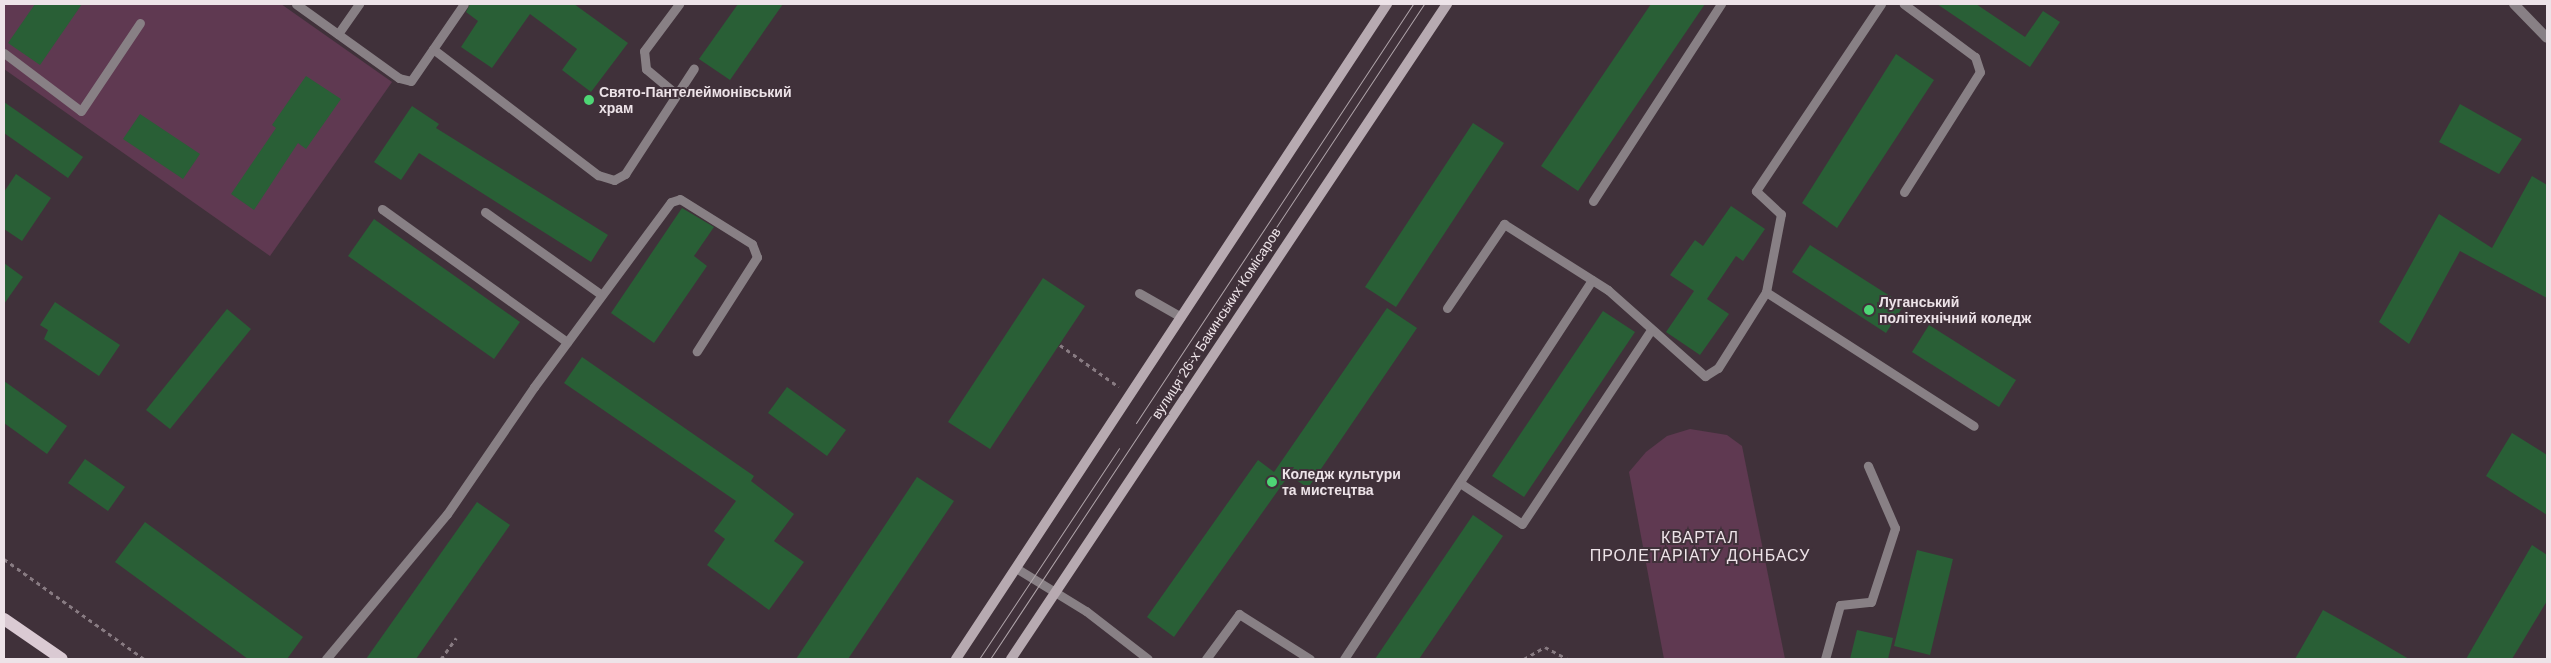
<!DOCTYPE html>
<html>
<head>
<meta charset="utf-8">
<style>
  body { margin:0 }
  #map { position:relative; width:2551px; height:663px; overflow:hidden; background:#40313a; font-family:Arial,sans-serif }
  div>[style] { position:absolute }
  .green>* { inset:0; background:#5f3951 }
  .building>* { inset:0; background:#295f36 }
  .path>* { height:3px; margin-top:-1.5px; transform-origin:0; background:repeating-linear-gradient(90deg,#887b82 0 4px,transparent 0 8px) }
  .lane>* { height:9px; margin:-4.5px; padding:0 4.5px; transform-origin:4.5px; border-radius:4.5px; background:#888085 }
  .street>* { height:10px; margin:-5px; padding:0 5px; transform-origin:5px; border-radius:5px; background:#888085 }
  .secondary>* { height:10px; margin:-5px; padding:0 5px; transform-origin:5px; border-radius:5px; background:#b7aab1 }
  .primary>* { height:12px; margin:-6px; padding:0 6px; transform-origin:6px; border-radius:6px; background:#dacad3 }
  .tram>* { height:1px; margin:-0.5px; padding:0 0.5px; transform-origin:0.5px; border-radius:0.5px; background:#b0a5ab }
  .dots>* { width:14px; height:14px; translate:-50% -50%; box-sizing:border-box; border:2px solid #40313a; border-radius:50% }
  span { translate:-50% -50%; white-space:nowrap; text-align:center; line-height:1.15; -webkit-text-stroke:4px #40313a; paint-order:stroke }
  .poi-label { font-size:14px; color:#ede3e8; font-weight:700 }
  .left { translate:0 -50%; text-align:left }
  .street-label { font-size:14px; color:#ede3e8 }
  .quarter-label { font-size:16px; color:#ede3e8; letter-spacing:1px }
  .frame { position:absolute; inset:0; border:5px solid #ede3e8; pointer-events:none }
</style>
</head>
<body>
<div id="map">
  <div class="green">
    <div style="clip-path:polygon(4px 4px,281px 4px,392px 82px,270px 256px,4px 69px)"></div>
    <div style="clip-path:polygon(1690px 429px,1727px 435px,1742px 446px,1785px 659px,1664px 659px,1629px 472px,1646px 452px,1667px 436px)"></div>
  </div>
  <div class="building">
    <div style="clip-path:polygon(35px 4px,82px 4px,40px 65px,8px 43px)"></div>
    <div style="clip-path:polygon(470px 4px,574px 4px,628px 43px,591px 92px,562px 70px,577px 49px,530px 14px,492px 68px,461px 47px,478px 21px,466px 12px)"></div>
    <div style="clip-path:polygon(738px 4px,783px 4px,730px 80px,699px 59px)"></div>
    <div style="clip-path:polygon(1651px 4px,1705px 4px,1578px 191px,1541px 166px)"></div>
    <div style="clip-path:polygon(1937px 4px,1976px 4px,2025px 37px,2043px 11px,2060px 22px,2030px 67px)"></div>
    <div style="clip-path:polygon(1896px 54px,1934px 80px,1837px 228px,1802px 203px)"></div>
    <div style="clip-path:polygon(306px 76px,341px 99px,306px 149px,298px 143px,254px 210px,231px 194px,276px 128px,272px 125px)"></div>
    <div style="clip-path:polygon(4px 102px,83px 157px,68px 178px,4px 133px)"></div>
    <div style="clip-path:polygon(2460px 104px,2522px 139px,2499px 174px,2439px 142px)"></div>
    <div style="clip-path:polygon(412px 106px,439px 124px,436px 128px,608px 235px,591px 262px,419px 153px,401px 180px,374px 162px)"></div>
    <div style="clip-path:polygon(140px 114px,200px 154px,183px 179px,123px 139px)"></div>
    <div style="clip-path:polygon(1473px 123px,1504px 143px,1396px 307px,1365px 287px)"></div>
    <div style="clip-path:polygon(16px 174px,51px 198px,22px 241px,4px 229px,4px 192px)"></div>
    <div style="clip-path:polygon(2532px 176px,2547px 185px,2547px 298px,2460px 251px,2409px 344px,2379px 322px,2439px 214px,2492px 248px)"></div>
    <div style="clip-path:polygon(1731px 206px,1765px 229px,1743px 261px,1736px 256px,1707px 299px,1729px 314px,1700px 355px,1666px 332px,1694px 291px,1670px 275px,1695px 240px,1703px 246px)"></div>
    <div style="clip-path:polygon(682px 208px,714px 227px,694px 256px,707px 266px,654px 343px,611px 313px)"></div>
    <div style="clip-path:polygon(374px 219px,520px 322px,494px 359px,348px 256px)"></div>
    <div style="clip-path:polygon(1810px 245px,1904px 305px,1886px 333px,1792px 272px)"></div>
    <div style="clip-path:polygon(4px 263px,23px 277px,4px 304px)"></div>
    <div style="clip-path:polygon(1043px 278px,1085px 306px,990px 449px,948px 422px)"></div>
    <div style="clip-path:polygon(55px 302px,120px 345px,99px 376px,44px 339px,48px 330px,40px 325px)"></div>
    <div style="clip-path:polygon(1387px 308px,1417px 328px,1308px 488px,1289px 475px,1174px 637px,1147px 617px,1258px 460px,1274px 472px)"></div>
    <div style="clip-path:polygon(227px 309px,251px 329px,170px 429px,146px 410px)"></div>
    <div style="clip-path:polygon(1603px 311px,1635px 332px,1524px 497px,1492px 476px)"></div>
    <div style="clip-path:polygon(1929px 325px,2016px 380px,1999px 407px,1912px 352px)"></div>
    <div style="clip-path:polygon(582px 357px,754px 476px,751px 481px,794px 514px,774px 541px,804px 562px,769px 610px,707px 565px,725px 539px,714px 531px,736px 501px,564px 383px)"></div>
    <div style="clip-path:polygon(4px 381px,67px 426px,47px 454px,4px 423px)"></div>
    <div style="clip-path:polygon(787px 387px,846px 430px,827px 456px,768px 413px)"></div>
    <div style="clip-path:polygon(2512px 433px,2547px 455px,2547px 515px,2486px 476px)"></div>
    <div style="clip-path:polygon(85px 459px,125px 487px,108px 511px,68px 483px)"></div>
    <div style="clip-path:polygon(917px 477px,954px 501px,848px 659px,796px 659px)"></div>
    <div style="clip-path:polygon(477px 502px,510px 525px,416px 659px,366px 659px)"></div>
    <div style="clip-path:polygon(1473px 515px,1503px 536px,1419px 659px,1375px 659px)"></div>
    <div style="clip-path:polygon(145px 522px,303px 637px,287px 659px,248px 659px,115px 562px)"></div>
    <div style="clip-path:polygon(2532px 545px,2547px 555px,2547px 601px,2512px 659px,2466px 659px)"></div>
    <div style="clip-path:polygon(1917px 550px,1953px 559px,1930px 655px,1894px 646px)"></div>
    <div style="clip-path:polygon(2323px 610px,2368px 635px,2409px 659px,2295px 659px)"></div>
    <div style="clip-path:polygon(1857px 630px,1893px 638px,1888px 659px,1850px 659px)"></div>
  </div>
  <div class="path">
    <div style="left:1060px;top:345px;width:72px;rotate:35.4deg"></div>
    <div style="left:4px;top:559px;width:172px;rotate:35.5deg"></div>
    <div style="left:441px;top:659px;width:26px;rotate:-54deg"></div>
    <div style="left:1524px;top:659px;width:24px;rotate:-30deg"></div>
    <div style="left:1545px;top:647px;width:26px;rotate:28deg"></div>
  </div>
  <div class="lane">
    <div style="left:296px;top:4px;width:127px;rotate:35.7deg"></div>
    <div style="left:399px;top:78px;width:12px;rotate:14deg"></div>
    <div style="left:411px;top:81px;width:93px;rotate:-55.5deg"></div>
    <div style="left:1881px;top:4px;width:225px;rotate:123.8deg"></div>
    <div style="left:1756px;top:191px;width:34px;rotate:43deg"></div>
    <div style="left:1781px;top:214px;width:79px;rotate:100.9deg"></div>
    <div style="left:1766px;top:292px;width:247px;rotate:32.8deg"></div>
    <div style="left:338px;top:34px;width:37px;rotate:-55deg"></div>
    <div style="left:433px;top:49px;width:208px;rotate:37.4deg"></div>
    <div style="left:598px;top:175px;width:17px;rotate:17deg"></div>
    <div style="left:614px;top:180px;width:13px;rotate:-29deg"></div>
    <div style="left:625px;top:174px;width:126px;rotate:-56.9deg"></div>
    <div style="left:4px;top:53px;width:96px;rotate:37deg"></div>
    <div style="left:81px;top:111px;width:106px;rotate:-56.2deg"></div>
    <div style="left:676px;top:94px;width:39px;rotate:-140deg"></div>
    <div style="left:646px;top:69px;width:18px;rotate:-96deg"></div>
    <div style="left:644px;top:51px;width:59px;rotate:-53.3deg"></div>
    <div style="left:1904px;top:192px;width:142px;rotate:-57.7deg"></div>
    <div style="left:1980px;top:72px;width:16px;rotate:-108deg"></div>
    <div style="left:1975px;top:57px;width:89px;rotate:-143.3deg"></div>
    <div style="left:1593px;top:201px;width:235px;rotate:-57deg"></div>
    <div style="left:382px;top:209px;width:228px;rotate:35.7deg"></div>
    <div style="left:485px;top:212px;width:143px;rotate:35.4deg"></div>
    <div style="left:1139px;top:293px;width:48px;rotate:29.7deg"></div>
    <div style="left:1447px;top:308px;width:102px;rotate:-55.8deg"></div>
    <div style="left:1504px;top:224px;width:123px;rotate:32.4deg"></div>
    <div style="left:1608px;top:290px;width:130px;rotate:41.6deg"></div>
    <div style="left:1705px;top:376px;width:15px;rotate:-32deg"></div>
    <div style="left:1718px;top:368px;width:90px;rotate:-57.7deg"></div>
    <div style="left:1460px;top:483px;width:74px;rotate:33.5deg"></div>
    <div style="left:1522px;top:524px;width:233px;rotate:-56.4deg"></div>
    <div style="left:1016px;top:568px;width:82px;rotate:31.6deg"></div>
    <div style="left:1086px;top:611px;width:78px;rotate:37.7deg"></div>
    <div style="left:326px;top:659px;width:189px;rotate:-50.2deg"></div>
    <div style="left:447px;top:514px;width:154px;rotate:-55.6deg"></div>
    <div style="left:534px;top:387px;width:230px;rotate:-53.5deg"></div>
    <div style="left:671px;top:202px;width:9px;rotate:-18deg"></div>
    <div style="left:680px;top:199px;width:85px;rotate:32deg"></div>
    <div style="left:752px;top:244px;width:14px;rotate:69deg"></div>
    <div style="left:757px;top:257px;width:112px;rotate:122.6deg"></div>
    <div style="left:1206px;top:659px;width:56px;rotate:-53.7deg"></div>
    <div style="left:1239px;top:614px;width:84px;rotate:32.4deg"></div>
    <div style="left:1344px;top:659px;width:453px;rotate:-56.8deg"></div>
    <div style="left:1825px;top:659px;width:56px;rotate:-74.5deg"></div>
    <div style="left:1840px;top:605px;width:31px;rotate:-6deg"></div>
    <div style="left:1871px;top:602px;width:78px;rotate:-72deg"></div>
    <div style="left:1895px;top:528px;width:68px;rotate:-113.5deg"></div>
  </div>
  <div class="street">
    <div style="left:2514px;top:4px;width:47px;rotate:45.9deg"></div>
  </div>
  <div class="secondary">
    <div style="left:956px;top:659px;width:784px;rotate:-56.65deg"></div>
    <div style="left:1011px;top:659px;width:787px;rotate:-56.35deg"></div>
  </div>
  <div class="primary">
    <div style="left:4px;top:619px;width:70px;rotate:34.6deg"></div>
  </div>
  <div class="tram">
    <div style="left:1136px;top:423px;width:502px;rotate:-56.53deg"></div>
    <div style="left:979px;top:659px;width:253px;rotate:-56.4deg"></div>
    <div style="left:990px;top:659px;width:786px;rotate:-56.47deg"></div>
  </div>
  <div class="dots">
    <div style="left:589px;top:100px;background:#4ed675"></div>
    <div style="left:1869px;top:310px;background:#4ed675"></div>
    <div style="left:1272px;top:482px;background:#4ed675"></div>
  </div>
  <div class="poi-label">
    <span class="left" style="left:599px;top:100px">Свято-Пантелеймонівський<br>храм</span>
    <span class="left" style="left:1879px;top:310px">Луганський<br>політехнічний коледж</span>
    <span class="left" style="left:1282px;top:482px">Коледж культури<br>та мистецтва</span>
  </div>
  <div class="street-label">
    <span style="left:1216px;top:323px;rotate:-57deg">вулиця 26-х Бакинських Комісаров</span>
  </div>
  <div class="quarter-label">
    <span style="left:1700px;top:547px">КВАРТАЛ<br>ПРОЛЕТАРІАТУ ДОНБАСУ</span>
  </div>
  <div class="frame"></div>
</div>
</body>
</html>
